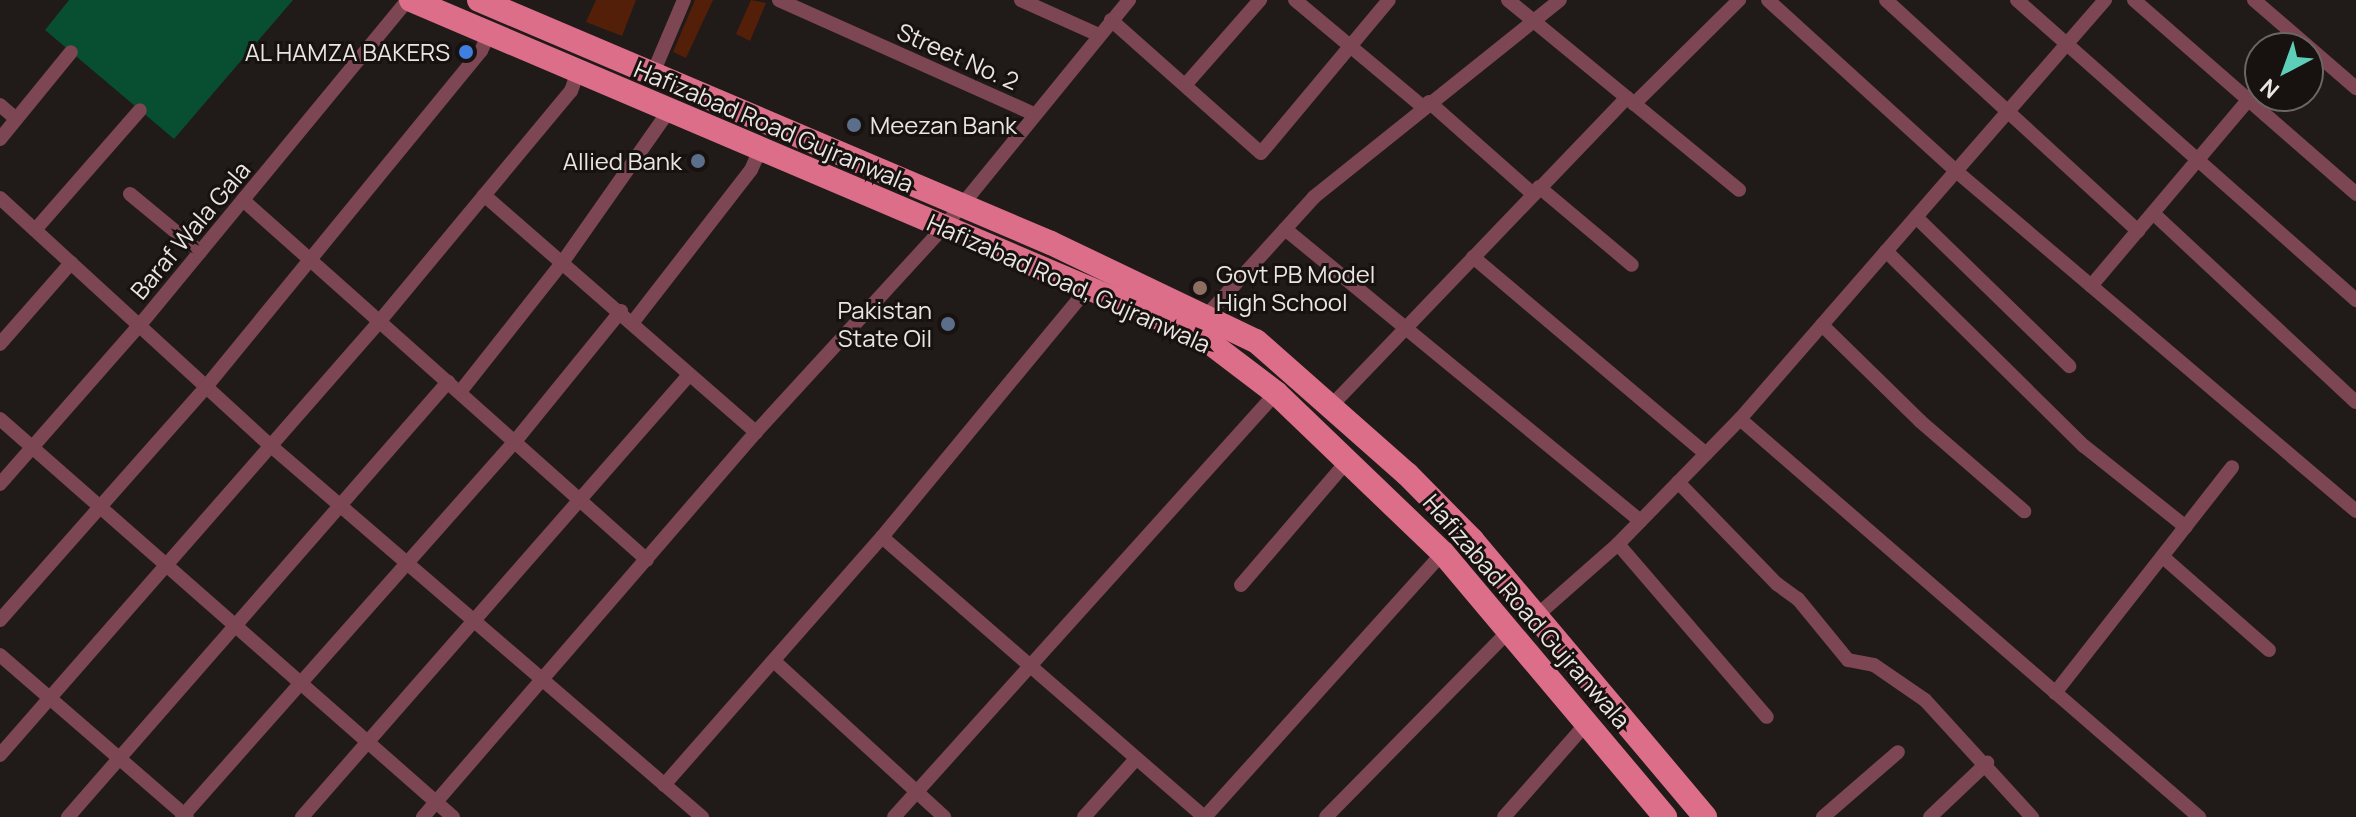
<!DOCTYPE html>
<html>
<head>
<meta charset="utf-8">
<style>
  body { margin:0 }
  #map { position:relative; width:2356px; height:817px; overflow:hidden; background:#201a18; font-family:Manrope,sans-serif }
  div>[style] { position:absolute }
  .green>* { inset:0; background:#084e30 }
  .building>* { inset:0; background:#531f09 }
  .street>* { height:14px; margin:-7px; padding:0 7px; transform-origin:7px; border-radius:7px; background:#7c4652 }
  .primary>* { height:24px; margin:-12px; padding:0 12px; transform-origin:12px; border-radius:12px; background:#dd6e89 }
  .dots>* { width:22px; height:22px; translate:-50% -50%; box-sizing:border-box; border:4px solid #17110f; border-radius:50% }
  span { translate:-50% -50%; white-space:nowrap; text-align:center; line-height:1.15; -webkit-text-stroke:6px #17110f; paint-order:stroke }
  .poi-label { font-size:24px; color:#e9e5e3 }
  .right { translate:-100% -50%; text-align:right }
  .left { translate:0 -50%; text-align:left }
  .street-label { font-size:24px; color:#e9e5e3 }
  .north { position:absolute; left:2244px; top:32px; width:80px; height:80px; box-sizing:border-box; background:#17110f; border:2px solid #6b6664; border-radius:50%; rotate:221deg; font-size:22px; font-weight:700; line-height:32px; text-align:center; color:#e9e5e3 }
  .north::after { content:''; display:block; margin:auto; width:28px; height:36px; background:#5dceb8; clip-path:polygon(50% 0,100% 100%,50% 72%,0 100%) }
</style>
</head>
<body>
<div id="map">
  <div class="green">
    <div style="clip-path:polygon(69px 0,293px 0,174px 139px,45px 30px)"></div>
  </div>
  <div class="building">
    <div style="clip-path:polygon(596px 0,636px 0,622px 36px,586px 22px)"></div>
    <div style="clip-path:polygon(695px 0,713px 0,686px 58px,673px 52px)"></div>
    <div style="clip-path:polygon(751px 0,766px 3px,750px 41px,736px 34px)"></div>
  </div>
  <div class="street">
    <div style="left:779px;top:0;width:277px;rotate:24.1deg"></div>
    <div style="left:1021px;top:0;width:85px;rotate:24.2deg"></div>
    <div style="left:1295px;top:0;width:167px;rotate:39.9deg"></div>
    <div style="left:1508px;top:0;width:299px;rotate:39.4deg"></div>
    <div style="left:1768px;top:0;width:254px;rotate:42.3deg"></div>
    <div style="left:1956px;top:171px;width:525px;rotate:40.36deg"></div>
    <div style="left:1886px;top:0;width:342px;rotate:42.5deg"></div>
    <div style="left:2017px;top:0;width:453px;rotate:41.5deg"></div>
    <div style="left:2134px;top:0;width:295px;rotate:41.1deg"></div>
    <div style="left:2254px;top:0;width:135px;rotate:40.8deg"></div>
    <div style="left:1111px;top:20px;width:200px;rotate:41.6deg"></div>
    <div style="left:1261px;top:153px;width:199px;rotate:-50.1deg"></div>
    <div style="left:653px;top:73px;width:79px;rotate:-67deg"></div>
    <div style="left:1187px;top:83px;width:111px;rotate:-48.7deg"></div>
    <div style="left:1429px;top:102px;width:139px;rotate:41.5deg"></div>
    <div style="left:1634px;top:104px;width:148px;rotate:-44.7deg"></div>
    <div style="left:0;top:105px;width:21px;rotate:41deg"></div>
    <div style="left:0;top:139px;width:112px;rotate:-50.8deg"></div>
    <div style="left:1539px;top:187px;width:121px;rotate:40deg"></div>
    <div style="left:130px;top:194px;width:91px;rotate:39.6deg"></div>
    <div style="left:484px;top:195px;width:361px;rotate:41.1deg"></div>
    <div style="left:0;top:198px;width:367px;rotate:42.5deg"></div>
    <div style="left:271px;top:446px;width:569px;rotate:40.72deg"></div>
    <div style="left:243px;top:200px;width:541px;rotate:41.7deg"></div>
    <div style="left:2153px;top:213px;width:277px;rotate:43deg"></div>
    <div style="left:1916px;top:217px;width:214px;rotate:44.2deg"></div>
    <div style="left:1285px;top:229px;width:460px;rotate:39.4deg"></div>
    <div style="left:35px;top:230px;width:159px;rotate:-48.8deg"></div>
    <div style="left:1886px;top:251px;width:278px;rotate:44.6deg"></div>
    <div style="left:2084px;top:446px;width:130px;rotate:38.5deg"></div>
    <div style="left:1473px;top:257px;width:305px;rotate:40.2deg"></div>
    <div style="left:2091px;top:286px;width:262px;rotate:-49.8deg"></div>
    <div style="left:1208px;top:314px;width:158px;rotate:-47.8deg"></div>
    <div style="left:1314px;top:197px;width:315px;rotate:-38.7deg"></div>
    <div style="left:633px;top:322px;width:192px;rotate:-52.2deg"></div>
    <div style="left:751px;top:170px;width:22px;rotate:-66deg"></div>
    <div style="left:1822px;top:325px;width:137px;rotate:44.4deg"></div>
    <div style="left:1920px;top:421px;width:138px;rotate:40.9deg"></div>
    <div style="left:0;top:344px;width:108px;rotate:-48.8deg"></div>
    <div style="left:460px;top:392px;width:164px;rotate:-51.7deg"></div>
    <div style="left:562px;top:263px;width:186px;rotate:-54.9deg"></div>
    <div style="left:1332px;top:405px;width:426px;rotate:-46.2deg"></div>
    <div style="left:0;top:419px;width:603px;rotate:41.3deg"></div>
    <div style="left:1740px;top:419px;width:608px;rotate:40.93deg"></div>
    <div style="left:1678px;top:482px;width:142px;rotate:45.9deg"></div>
    <div style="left:1777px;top:584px;width:26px;rotate:36deg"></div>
    <div style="left:1798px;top:599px;width:79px;rotate:50.7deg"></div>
    <div style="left:1848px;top:660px;width:26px;rotate:11deg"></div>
    <div style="left:1874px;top:665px;width:62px;rotate:34.5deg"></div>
    <div style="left:1925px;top:700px;width:159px;rotate:47.6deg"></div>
    <div style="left:0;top:484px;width:210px;rotate:-48.7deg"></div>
    <div style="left:139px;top:326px;width:423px;rotate:-50.5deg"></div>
    <div style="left:882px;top:537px;width:427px;rotate:41deg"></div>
    <div style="left:1618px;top:544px;width:228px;rotate:49.3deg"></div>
    <div style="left:2163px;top:557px;width:141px;rotate:41.3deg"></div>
    <div style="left:1241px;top:585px;width:166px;rotate:-49.4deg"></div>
    <div style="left:1534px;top:618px;width:112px;rotate:-41.4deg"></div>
    <div style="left:1618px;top:544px;width:175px;rotate:-45.7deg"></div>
    <div style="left:1740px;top:419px;width:556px;rotate:-48.94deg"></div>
    <div style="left:0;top:620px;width:310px;rotate:-48.5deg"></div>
    <div style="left:205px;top:388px;width:436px;rotate:-50.7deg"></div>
    <div style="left:481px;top:51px;width:17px;rotate:-66deg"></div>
    <div style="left:0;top:655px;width:247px;rotate:40.9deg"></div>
    <div style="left:774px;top:661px;width:231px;rotate:42.5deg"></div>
    <div style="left:2055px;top:693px;width:287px;rotate:-51.9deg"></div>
    <div style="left:0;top:755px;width:575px;rotate:-48.8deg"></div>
    <div style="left:379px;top:322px;width:300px;rotate:-50.3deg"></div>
    <div style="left:571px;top:91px;width:20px;rotate:-70deg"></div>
    <div style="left:664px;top:785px;width:330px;rotate:-48.7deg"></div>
    <div style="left:882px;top:537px;width:323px;rotate:-50.4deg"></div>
    <div style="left:68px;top:817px;width:578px;rotate:-48.86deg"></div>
    <div style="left:182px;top:817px;width:505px;rotate:-48.45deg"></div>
    <div style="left:517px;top:439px;width:165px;rotate:-50.9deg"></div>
    <div style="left:302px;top:817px;width:587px;rotate:-48.8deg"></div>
    <div style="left:423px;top:817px;width:509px;rotate:-49.14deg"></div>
    <div style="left:756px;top:432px;width:278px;rotate:-47.5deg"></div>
    <div style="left:944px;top:227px;width:293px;rotate:-50.8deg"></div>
    <div style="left:894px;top:817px;width:571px;rotate:-47.98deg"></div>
    <div style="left:1084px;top:817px;width:75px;rotate:-48.2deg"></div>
    <div style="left:1205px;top:817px;width:355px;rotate:-48deg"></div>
    <div style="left:1326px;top:817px;width:258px;rotate:-45.5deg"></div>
    <div style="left:1504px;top:817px;width:123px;rotate:-48.6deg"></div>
    <div style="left:1823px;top:817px;width:99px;rotate:-40.9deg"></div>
    <div style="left:1930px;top:817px;width:79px;rotate:-43.5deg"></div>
  </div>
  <div class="primary">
    <div style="left:411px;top:0;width:858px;rotate:23.04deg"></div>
    <div style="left:1201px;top:336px;width:94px;rotate:37.2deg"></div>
    <div style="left:1276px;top:393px;width:231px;rotate:43.8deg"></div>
    <div style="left:1443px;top:553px;width:345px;rotate:49.9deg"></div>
    <div style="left:479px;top:0;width:621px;rotate:23.02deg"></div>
    <div style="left:1051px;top:243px;width:227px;rotate:25.6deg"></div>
    <div style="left:1256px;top:341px;width:201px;rotate:41.4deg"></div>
    <div style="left:1407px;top:474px;width:93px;rotate:45.4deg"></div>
    <div style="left:1472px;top:540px;width:362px;rotate:49.9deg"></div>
  </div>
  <div class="dots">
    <div style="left:466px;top:52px;background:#3f7fe0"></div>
    <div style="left:854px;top:125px;background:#5c6f8a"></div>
    <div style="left:698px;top:161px;background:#5c6f8a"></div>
    <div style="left:1200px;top:288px;background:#8d6e63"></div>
    <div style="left:948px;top:324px;background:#5c6f8a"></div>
  </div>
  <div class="poi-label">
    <span class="right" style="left:450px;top:52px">AL HAMZA BAKERS</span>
    <span class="left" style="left:870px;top:125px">Meezan Bank</span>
    <span class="right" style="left:682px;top:161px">Allied Bank</span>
    <span class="left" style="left:1216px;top:288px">Govt PB Model<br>High School</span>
    <span class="right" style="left:932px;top:324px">Pakistan<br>State Oil</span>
  </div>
  <div class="street-label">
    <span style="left:958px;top:56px;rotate:24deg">Street No. 2</span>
    <span style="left:774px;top:126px;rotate:23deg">Hafizabad Road Gujranwala</span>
    <span style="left:190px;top:230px;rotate:-50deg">Baraf Wala Gala</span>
    <span style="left:1069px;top:283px;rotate:24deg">Hafizabad Road, Gujranwala</span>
    <span style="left:1527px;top:611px;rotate:49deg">Hafizabad Road Gujranwala</span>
  </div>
  <div class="north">N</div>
</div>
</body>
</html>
